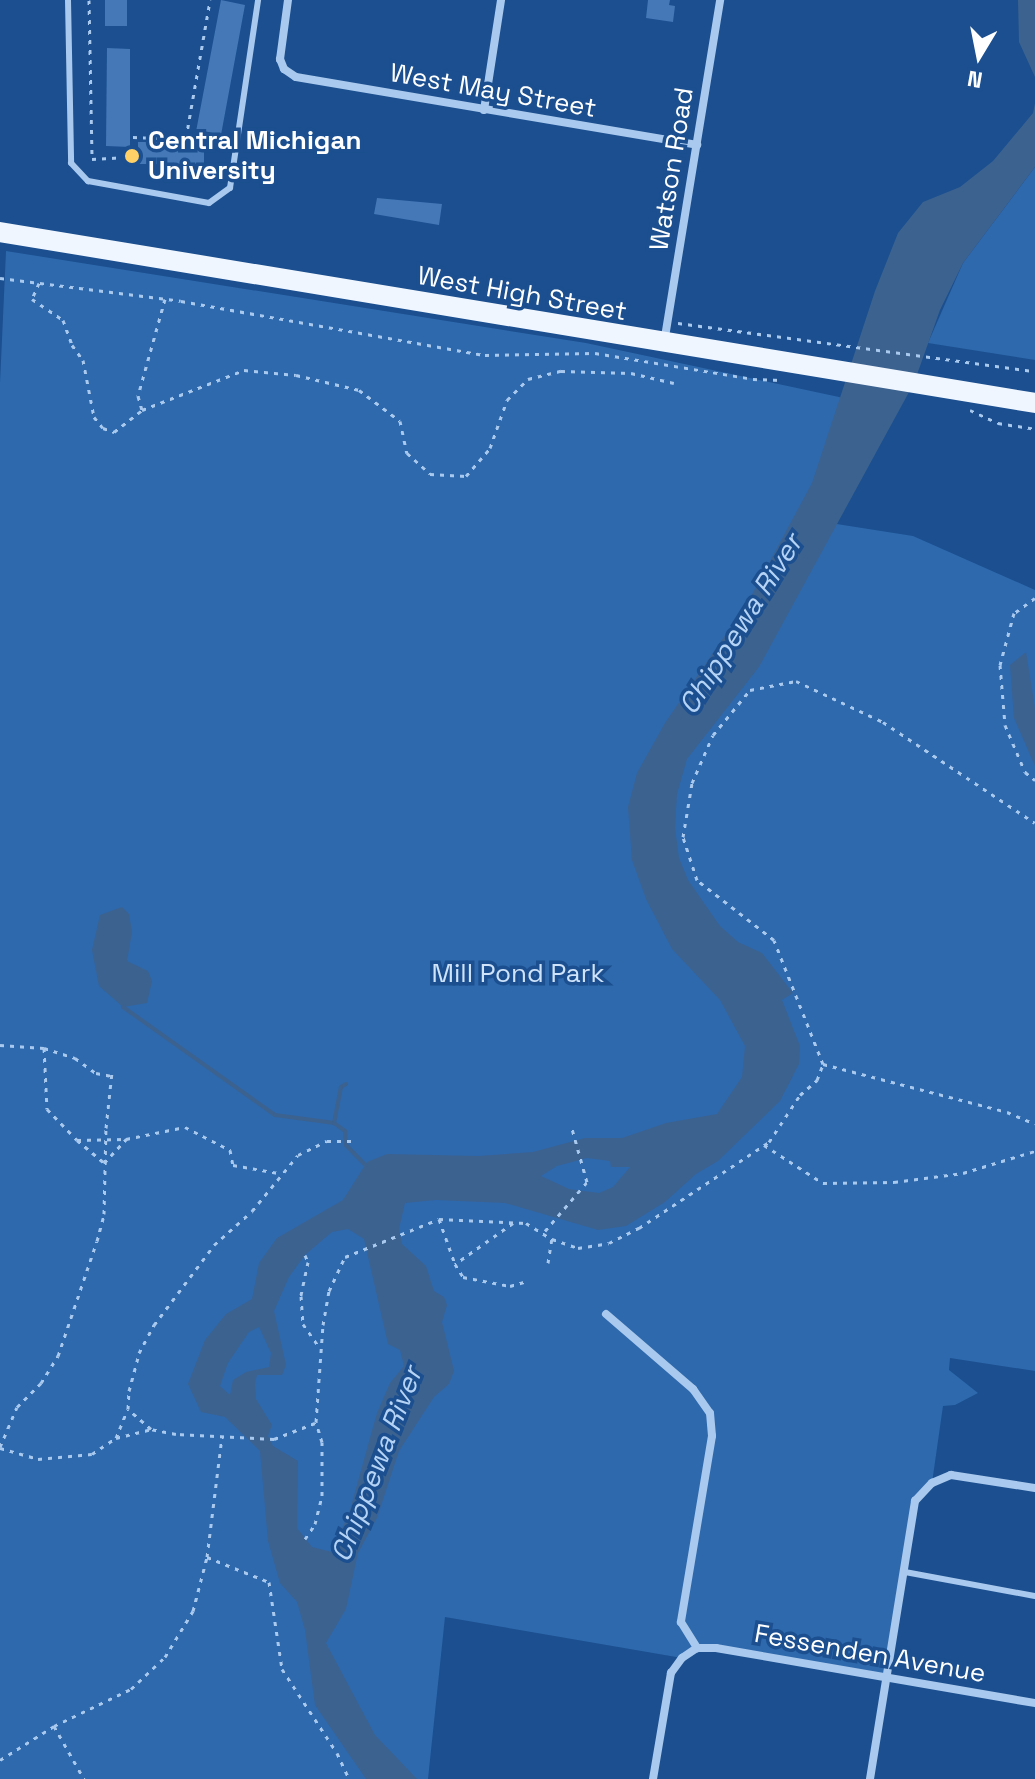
<!DOCTYPE html>
<html>
<head>
<meta charset="utf-8">
<style>
  body { margin:0 }
  #map { position:relative; width:1035px; height:1779px; overflow:hidden; background:#1b4f8f; font-family:"Space Grotesk",sans-serif }
  div>[style] { position:absolute }
  .green>* { inset:0; background:#2e69ad }
  .water>* { inset:0; background:#3c6290 }
  .stream>* { height:4px; margin:-2px; padding:0 2px; transform-origin:2px; border-radius:2px; background:#3c6290 }
  .building>* { inset:0; background:#4478b7 }
  .path>* { height:3px; margin-top:-1.5px; transform-origin:0; background:repeating-linear-gradient(90deg,#a9c9ee 0 4px,transparent 0 10px) }
  .lane>* { height:6px; margin:-3px; padding:0 3px; transform-origin:3px; border-radius:3px; background:#a9c9ee }
  .street>* { height:8px; margin:-4px; padding:0 4px; transform-origin:4px; border-radius:4px; background:#a9c9ee }
  .primary>* { height:20px; margin:-10px; padding:0 10px; transform-origin:10px; border-radius:10px; background:#f0f6ff }
  .dots>* { width:22px; height:22px; translate:-50% -50%; box-sizing:border-box; border:4px solid #1b4f8f; border-radius:50% }
  span { translate:-50% -50%; white-space:nowrap; text-align:center; line-height:1.15; -webkit-text-stroke:7px #1b4f8f; paint-order:stroke }
  .street-label { font-size:26px; color:#fff }
  .poi-label { font-size:26px; color:#fff; font-weight:700 }
  .left { translate:0 -50%; text-align:left }
  .park-label { font-size:26px; color:#cfe3fa }
  .water-label { font-size:28px; color:#b5d3f5; font-style:italic }
  .north { position:absolute; left:939px; top:16px; width:80px; height:80px; -webkit-text-stroke:6px #1b4f8f; paint-order:stroke; rotate:190deg; font-size:22px; font-weight:700; line-height:32px; text-align:center; color:#fff }
  .north::after { content:''; display:block; margin:auto; width:28px; height:36px; background:#fff; clip-path:polygon(50% 0,100% 100%,50% 72%,0 100%) }
</style>
</head>
<body>
<div id="map">
  <div class="green">
    <div style="clip-path:polygon(1035px 167px,1035px 360px,928px 343px,963px 263px)"></div>
    <div style="clip-path:polygon(6px 251px,586px 343px,867px 403px,805px 519px,913px 536px,1035px 590px,1035px 1371px,950px 1358px,949px 1370px,978px 1393px,955px 1405px,943px 1406px,932px 1483px,915px 1501px,886px 1676px,697px 1648px,682px 1658px,445px 1617px,428px 1779px,0 1779px,0 383px)"></div>
  </div>
  <div class="water">
    <div style="clip-path:polygon(1018px 0,1035px 0,1035px 77px,1019px 42px)"></div>
    <div style="clip-path:polygon(evenodd,1035px 103px,1035px 167px,963px 263px,940px 310px,914px 383px,759px 667px,687px 759px,677px 794px,675px 828px,679px 858px,688px 880px,720px 926px,738px 942px,762px 953px,793px 993px,782px 1000px,800px 1046px,799px 1064px,780px 1101px,718px 1161px,696px 1174px,665px 1202px,626px 1226px,598px 1230px,505px 1203px,436px 1200px,405px 1203px,399px 1229px,402px 1244px,426px 1266px,434px 1291px,444px 1297px,447px 1305px,442px 1322px,454px 1371px,449px 1384px,434px 1397px,399px 1451px,377px 1518px,358px 1553px,346px 1609px,326px 1643px,375px 1735px,417px 1779px,366px 1779px,315px 1705px,305px 1630px,297px 1602px,280px 1583px,268px 1541px,260px 1451px,225px 1417px,201px 1412px,188px 1384px,205px 1340px,226px 1314px,252px 1299px,259px 1263px,277px 1238px,343px 1200px,367px 1162px,387px 1154px,479px 1156px,533px 1152px,585px 1138px,622px 1138px,666px 1123px,717px 1114px,742px 1077px,745px 1046px,720px 1000px,672px 949px,646px 899px,632px 860px,628px 807px,637px 773px,665px 723px,748px 602px,812px 483px,875px 291px,898px 233px,923px 202px,960px 187px,993px 161px,1033px 113px,1035px 103px,587px 1158px,610px 1161px,611px 1167px,630px 1167px,613px 1187px,599px 1193px,569px 1189px,541px 1176px,557px 1166px,587px 1158px,1035px 103px,348px 1229px,364px 1239px,388px 1344px,400px 1350px,404px 1366px,390px 1383px,377px 1413px,350px 1510px,332px 1552px,312px 1547px,297px 1528px,298px 1461px,273px 1446px,268px 1436px,272px 1425px,256px 1399px,255px 1384px,257px 1375px,282px 1375px,286px 1365px,274px 1311px,289px 1277px,305px 1255px,332px 1232px,348px 1229px,1035px 103px,259px 1327px,271px 1353px,269px 1367px,246px 1372px,233px 1380px,230px 1395px,220px 1386px,228px 1363px,249px 1332px,259px 1327px)"></div>
    <div style="clip-path:polygon(1026px 652px,1035px 708px,1035px 766px,1014px 718px,1010px 665px)"></div>
    <div style="clip-path:polygon(122px 907px,129px 914px,132px 932px,127px 961px,148px 971px,152px 981px,147px 1003px,123px 1007px,99px 986px,92px 950px,100px 915px)"></div>
  </div>
  <div class="stream">
    <div style="left:123px;top:1007px;width:186px;rotate:35.4deg"></div>
    <div style="left:275px;top:1115px;width:60px;rotate:7.7deg"></div>
    <div style="left:346px;top:1084px;width:6px;rotate:149deg"></div>
    <div style="left:341px;top:1087px;width:37px;rotate:101deg"></div>
    <div style="left:334px;top:1123px;width:14px;rotate:36deg"></div>
    <div style="left:345px;top:1131px;width:14px;rotate:86deg"></div>
    <div style="left:346px;top:1145px;width:28px;rotate:46deg"></div>
  </div>
  <div class="building">
    <div style="clip-path:polygon(105px 0,127px 0,127px 26px,105px 26px)"></div>
    <div style="clip-path:polygon(221px 0,245px 5px,221px 135px,204px 131px,204px 164px,138px 164px,138px 142px,194px 142px)"></div>
    <div style="clip-path:polygon(648px 0,670px 0,669px 5px,675px 6px,673px 22px,646px 18px)"></div>
    <div style="clip-path:polygon(107px 48px,130px 49px,130px 147px,106px 146px)"></div>
    <div style="clip-path:polygon(377px 198px,442px 204px,439px 225px,374px 214px)"></div>
  </div>
  <div class="path">
    <div style="left:89px;top:0;width:159px;rotate:88.9deg"></div>
    <div style="left:92px;top:159px;width:36px;rotate:-3deg"></div>
    <div style="left:133px;top:137px;width:96px;rotate:2.4deg"></div>
    <div style="left:186px;top:138px;width:140px;rotate:-80.1deg"></div>
    <div style="left:0;top:278px;width:182px;rotate:7.2deg"></div>
    <div style="left:181px;top:301px;width:309px;rotate:10.1deg"></div>
    <div style="left:485px;top:355px;width:110px;rotate:-1deg"></div>
    <div style="left:595px;top:353px;width:160px;rotate:9.3deg"></div>
    <div style="left:753px;top:379px;width:28px;rotate:2deg"></div>
    <div style="left:39px;top:283px;width:17px;rotate:114deg"></div>
    <div style="left:32px;top:299px;width:37px;rotate:34deg"></div>
    <div style="left:63px;top:320px;width:27px;rotate:70deg"></div>
    <div style="left:72px;top:345px;width:19px;rotate:54deg"></div>
    <div style="left:83px;top:360px;width:58px;rotate:79.1deg"></div>
    <div style="left:94px;top:417px;width:14px;rotate:51deg"></div>
    <div style="left:103px;top:428px;width:12px;rotate:20deg"></div>
    <div style="left:114px;top:432px;width:36px;rotate:-38deg"></div>
    <div style="left:165px;top:299px;width:101px;rotate:105.6deg"></div>
    <div style="left:138px;top:396px;width:15px;rotate:74deg"></div>
    <div style="left:142px;top:410px;width:110px;rotate:-21.4deg"></div>
    <div style="left:244px;top:370px;width:52px;rotate:5.5deg"></div>
    <div style="left:296px;top:375px;width:65px;rotate:13.4deg"></div>
    <div style="left:359px;top:390px;width:51px;rotate:37.1deg"></div>
    <div style="left:400px;top:421px;width:33px;rotate:78deg"></div>
    <div style="left:407px;top:453px;width:31px;rotate:42deg"></div>
    <div style="left:430px;top:474px;width:36px;rotate:3deg"></div>
    <div style="left:466px;top:476px;width:37px;rotate:-49deg"></div>
    <div style="left:490px;top:448px;width:51px;rotate:-70.5deg"></div>
    <div style="left:507px;top:400px;width:30px;rotate:-45deg"></div>
    <div style="left:528px;top:379px;width:34px;rotate:-14deg"></div>
    <div style="left:561px;top:371px;width:70px;rotate:1.6deg"></div>
    <div style="left:631px;top:373px;width:44px;rotate:13.1deg"></div>
    <div style="left:678px;top:323px;width:360px;rotate:7.7deg"></div>
    <div style="left:970px;top:410px;width:31px;rotate:25deg"></div>
    <div style="left:998px;top:423px;width:37px;rotate:9deg"></div>
    <div style="left:1035px;top:598px;width:26px;rotate:144deg"></div>
    <div style="left:1014px;top:613px;width:54px;rotate:105.1deg"></div>
    <div style="left:1000px;top:665px;width:60px;rotate:85.2deg"></div>
    <div style="left:1005px;top:725px;width:51px;rotate:66.9deg"></div>
    <div style="left:1025px;top:772px;width:13px;rotate:39deg"></div>
    <div style="left:0;top:1045px;width:44px;rotate:3.9deg"></div>
    <div style="left:44px;top:1048px;width:33px;rotate:18deg"></div>
    <div style="left:75px;top:1058px;width:26px;rotate:36deg"></div>
    <div style="left:96px;top:1073px;width:16px;rotate:11deg"></div>
    <div style="left:44px;top:1048px;width:61px;rotate:87.2deg"></div>
    <div style="left:47px;top:1109px;width:43px;rotate:45.9deg"></div>
    <div style="left:77px;top:1140px;width:49px;rotate:-1.2deg"></div>
    <div style="left:126px;top:1139px;width:60px;rotate:-11.5deg"></div>
    <div style="left:185px;top:1127px;width:51px;rotate:27.1deg"></div>
    <div style="left:230px;top:1150px;width:15px;rotate:79deg"></div>
    <div style="left:233px;top:1165px;width:46px;rotate:10.1deg"></div>
    <div style="left:823px;top:1064px;width:190px;rotate:14.6deg"></div>
    <div style="left:1007px;top:1112px;width:30px;rotate:23deg"></div>
    <div style="left:77px;top:1140px;width:35px;rotate:40deg"></div>
    <div style="left:104px;top:1163px;width:33px;rotate:-47deg"></div>
    <div style="left:764px;top:1145px;width:70px;rotate:32.8deg"></div>
    <div style="left:823px;top:1183px;width:71px;rotate:-0.8deg"></div>
    <div style="left:894px;top:1182px;width:70px;rotate:-7.4deg"></div>
    <div style="left:963px;top:1173px;width:75px;rotate:-17deg"></div>
    <div style="left:439px;top:1219px;width:48px;rotate:70.4deg"></div>
    <div style="left:513px;top:1223px;width:71px;rotate:144.7deg"></div>
    <div style="left:455px;top:1264px;width:15px;rotate:58deg"></div>
    <div style="left:463px;top:1277px;width:48px;rotate:10.8deg"></div>
    <div style="left:510px;top:1286px;width:19px;rotate:-16deg"></div>
    <div style="left:545px;top:1231px;width:65px;rotate:-49.4deg"></div>
    <div style="left:587px;top:1182px;width:59px;rotate:-105.7deg"></div>
    <div style="left:305px;top:1255px;width:8px;rotate:67deg"></div>
    <div style="left:308px;top:1262px;width:35px;rotate:102deg"></div>
    <div style="left:301px;top:1296px;width:28px;rotate:86deg"></div>
    <div style="left:303px;top:1324px;width:29px;rotate:55deg"></div>
    <div style="left:548px;top:1263px;width:24px;rotate:-81deg"></div>
    <div style="left:315px;top:1423px;width:44px;rotate:158.7deg"></div>
    <div style="left:274px;top:1439px;width:98px;rotate:-177.1deg"></div>
    <div style="left:176px;top:1434px;width:25px;rotate:-169deg"></div>
    <div style="left:151px;top:1429px;width:30px;rotate:-139deg"></div>
    <div style="left:128px;top:1409px;width:18px;rotate:-87deg"></div>
    <div style="left:129px;top:1391px;width:39px;rotate:-75deg"></div>
    <div style="left:139px;top:1353px;width:32px;rotate:-62deg"></div>
    <div style="left:154px;top:1325px;width:100px;rotate:-53.1deg"></div>
    <div style="left:214px;top:1245px;width:51px;rotate:-41.8deg"></div>
    <div style="left:252px;top:1211px;width:72px;rotate:-50.6deg"></div>
    <div style="left:298px;top:1155px;width:32px;rotate:-26deg"></div>
    <div style="left:327px;top:1141px;width:25px"></div>
    <div style="left:116px;top:1438px;width:31px;rotate:-68deg"></div>
    <div style="left:0;top:1447px;width:43px;rotate:-67deg"></div>
    <div style="left:17px;top:1407px;width:34px;rotate:-45deg"></div>
    <div style="left:41px;top:1383px;width:32px;rotate:-58deg"></div>
    <div style="left:58px;top:1356px;width:121px;rotate:-71.3deg"></div>
    <div style="left:97px;top:1241px;width:28px;rotate:-75deg"></div>
    <div style="left:104px;top:1214px;width:86px;rotate:-88.7deg"></div>
    <div style="left:106px;top:1128px;width:56px;rotate:-83.9deg"></div>
    <div style="left:0;top:1448px;width:40px;rotate:16deg"></div>
    <div style="left:38px;top:1459px;width:54px;rotate:-5.3deg"></div>
    <div style="left:92px;top:1454px;width:29px;rotate:-34deg"></div>
    <div style="left:116px;top:1438px;width:36px;rotate:-14deg"></div>
    <div style="left:305px;top:1539px;width:18px;rotate:-56deg"></div>
    <div style="left:315px;top:1524px;width:29px;rotate:-76deg"></div>
    <div style="left:322px;top:1496px;width:54px;rotate:-90deg"></div>
    <div style="left:322px;top:1442px;width:21px;rotate:-107deg"></div>
    <div style="left:316px;top:1422px;width:97px;rotate:-85.9deg"></div>
    <div style="left:323px;top:1325px;width:35px;rotate:-80deg"></div>
    <div style="left:329px;top:1291px;width:38px;rotate:-65deg"></div>
    <div style="left:345px;top:1257px;width:101px;rotate:-22deg"></div>
    <div style="left:439px;top:1219px;width:87px;rotate:2.6deg"></div>
    <div style="left:526px;top:1223px;width:31px;rotate:32deg"></div>
    <div style="left:552px;top:1239px;width:28px;rotate:19deg"></div>
    <div style="left:578px;top:1248px;width:31px;rotate:-9deg"></div>
    <div style="left:609px;top:1243px;width:34px;rotate:-27deg"></div>
    <div style="left:639px;top:1228px;width:156px;rotate:-33.5deg"></div>
    <div style="left:769px;top:1142px;width:56px;rotate:-56.6deg"></div>
    <div style="left:800px;top:1095px;width:23px;rotate:-41deg"></div>
    <div style="left:817px;top:1080px;width:17px;rotate:-69deg"></div>
    <div style="left:823px;top:1064px;width:133px;rotate:-111.6deg"></div>
    <div style="left:774px;top:940px;width:98px;rotate:-142.1deg"></div>
    <div style="left:697px;top:880px;width:45px;rotate:-108deg"></div>
    <div style="left:683px;top:837px;width:55px;rotate:-80.5deg"></div>
    <div style="left:692px;top:783px;width:52px;rotate:-66.4deg"></div>
    <div style="left:713px;top:735px;width:58px;rotate:-50.6deg"></div>
    <div style="left:750px;top:690px;width:47px;rotate:-11.1deg"></div>
    <div style="left:796px;top:681px;width:96px;rotate:25.2deg"></div>
    <div style="left:883px;top:722px;width:182px;rotate:33.6deg"></div>
    <div style="left:207px;top:1557px;width:67px;rotate:22deg"></div>
    <div style="left:269px;top:1582px;width:88px;rotate:81.5deg"></div>
    <div style="left:282px;top:1669px;width:100px;rotate:56.8deg"></div>
    <div style="left:337px;top:1753px;width:29px;rotate:65deg"></div>
    <div style="left:54px;top:1726px;width:61px;rotate:60.5deg"></div>
    <div style="left:0;top:1760px;width:64px;rotate:-32.2deg"></div>
    <div style="left:54px;top:1726px;width:85px;rotate:-25.7deg"></div>
    <div style="left:131px;top:1689px;width:47px;rotate:-43.3deg"></div>
    <div style="left:165px;top:1657px;width:54px;rotate:-58.7deg"></div>
    <div style="left:193px;top:1611px;width:56px;rotate:-75.5deg"></div>
    <div style="left:207px;top:1557px;width:122px;rotate:-82.9deg"></div>
  </div>
  <div class="lane">
    <div style="left:68px;top:0;width:163px;rotate:88.9deg"></div>
    <div style="left:71px;top:163px;width:25px;rotate:47deg"></div>
    <div style="left:88px;top:181px;width:123px;rotate:10.3deg"></div>
    <div style="left:209px;top:203px;width:26px;rotate:-36deg"></div>
    <div style="left:230px;top:188px;width:190px;rotate:-81.5deg"></div>
    <div style="left:905px;top:1572px;width:132px;rotate:10.5deg"></div>
  </div>
  <div class="street">
    <div style="left:288px;top:0;width:60px;rotate:97.7deg"></div>
    <div style="left:280px;top:59px;width:11px;rotate:68deg"></div>
    <div style="left:284px;top:69px;width:14px;rotate:34deg"></div>
    <div style="left:296px;top:77px;width:407px;rotate:9.6deg"></div>
    <div style="left:484px;top:110px;width:111px;rotate:-81.2deg"></div>
    <div style="left:664px;top:343px;width:348px;rotate:-80.7deg"></div>
    <div style="left:606px;top:1314px;width:115px;rotate:40.8deg"></div>
    <div style="left:693px;top:1389px;width:29px;rotate:55deg"></div>
    <div style="left:710px;top:1413px;width:23px;rotate:85deg"></div>
    <div style="left:712px;top:1436px;width:189px;rotate:99.5deg"></div>
    <div style="left:681px;top:1622px;width:31px;rotate:58deg"></div>
    <div style="left:697px;top:1648px;width:19px"></div>
    <div style="left:716px;top:1648px;width:324px;rotate:9.8deg"></div>
    <div style="left:653px;top:1779px;width:108px;rotate:-80.4deg"></div>
    <div style="left:671px;top:1673px;width:19px;rotate:-54deg"></div>
    <div style="left:682px;top:1658px;width:18px;rotate:-34deg"></div>
    <div style="left:870px;top:1779px;width:282px;rotate:-80.8deg"></div>
    <div style="left:915px;top:1501px;width:25px;rotate:-47deg"></div>
    <div style="left:932px;top:1483px;width:21px;rotate:-23deg"></div>
    <div style="left:951px;top:1475px;width:85px;rotate:8.8deg"></div>
  </div>
  <div class="primary">
    <div style="left:0;top:232px;width:1049px;rotate:9.38deg"></div>
  </div>
  <div class="dots">
    <div style="left:132px;top:156px;background:#ffd166"></div>
  </div>
  <div class="street-label">
    <span style="left:493px;top:91px;rotate:10deg">West May Street</span>
    <span style="left:672px;top:169px;rotate:-81deg">Watson Road</span>
    <span style="left:522px;top:294px;rotate:10deg">West High Street</span>
    <span style="left:870px;top:1654px;rotate:10deg">Fessenden Avenue</span>
  </div>
  <div class="poi-label">
    <span class="left" style="left:148px;top:156px">Central Michigan<br>University</span>
  </div>
  <div class="park-label">
    <span style="left:518px;top:974px">Mill Pond Park</span>
  </div>
  <div class="water-label">
    <span style="left:740px;top:624px;rotate:-58deg">Chippewa River</span>
    <span style="left:376px;top:1464px;rotate:-69deg">Chippewa River</span>
  </div>
  <div class="north">N</div>
</div>
</body>
</html>
